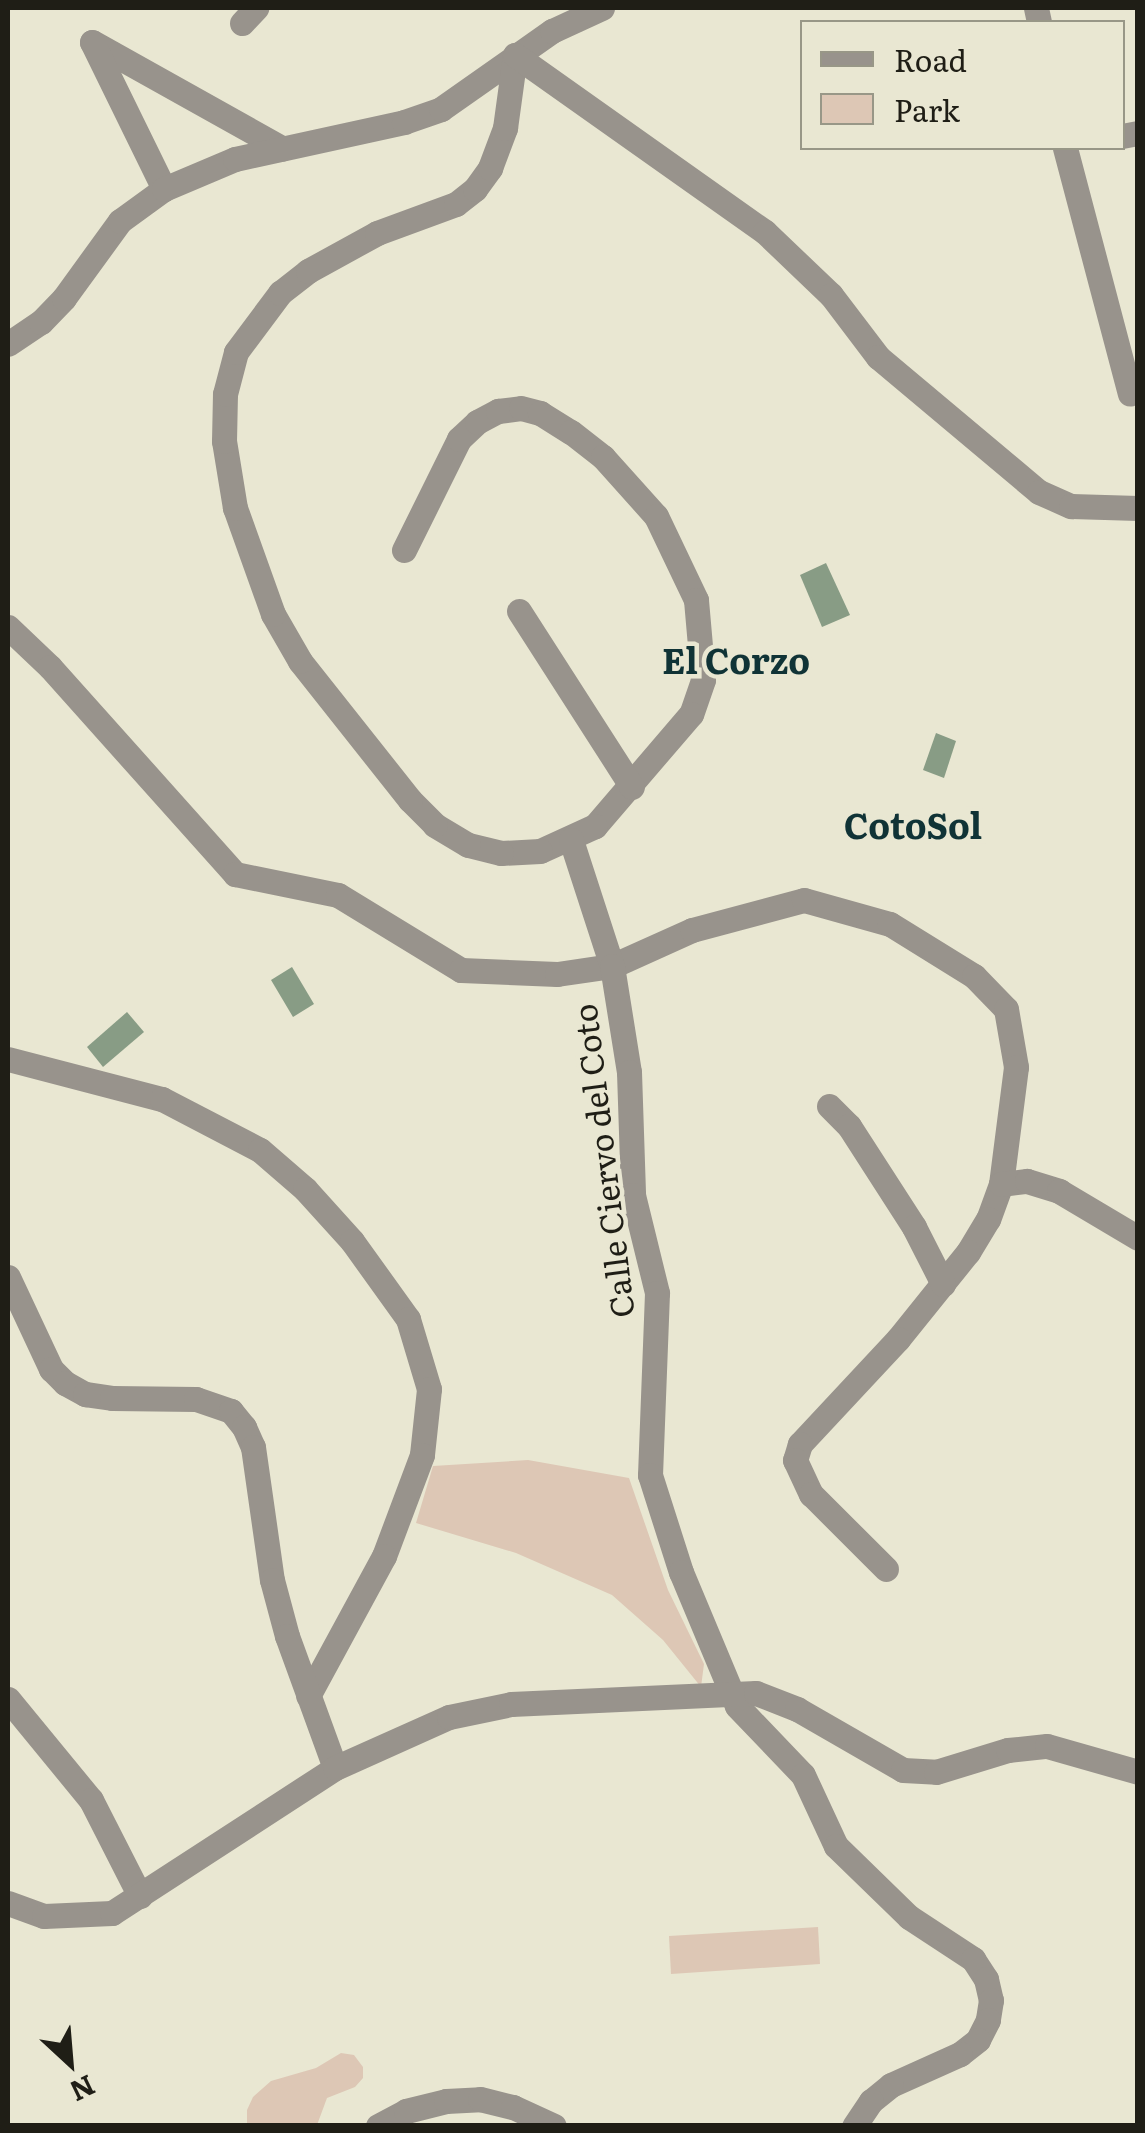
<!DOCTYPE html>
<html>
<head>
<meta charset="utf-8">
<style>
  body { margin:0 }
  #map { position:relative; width:1145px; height:2133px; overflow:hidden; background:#e9e7d2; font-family:Literata,serif }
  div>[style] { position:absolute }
  .green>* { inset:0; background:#ddc7b5 }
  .water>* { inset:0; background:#889c85 }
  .minor>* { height:25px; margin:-12.5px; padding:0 12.5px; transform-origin:12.5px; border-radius:12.5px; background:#98938c }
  span { translate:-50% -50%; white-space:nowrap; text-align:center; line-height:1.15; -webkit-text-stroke:9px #e9e7d2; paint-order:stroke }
  .street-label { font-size:32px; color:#1f1e16 }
  .neighbourhood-label { font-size:35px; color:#103336; font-weight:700 }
  .frame { position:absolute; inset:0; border:10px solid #1f1e16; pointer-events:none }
  .legend { position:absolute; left:800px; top:20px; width:325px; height:130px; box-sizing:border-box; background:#e9e7d2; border:2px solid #989787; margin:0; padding:12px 18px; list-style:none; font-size:30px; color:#1f1e16 }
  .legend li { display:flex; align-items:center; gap:20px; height:50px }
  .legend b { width:50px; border:2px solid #989787 }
  .north { position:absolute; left:20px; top:2013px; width:100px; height:100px; -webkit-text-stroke:8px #e9e7d2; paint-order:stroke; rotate:154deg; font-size:28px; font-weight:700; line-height:40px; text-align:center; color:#1f1e16 }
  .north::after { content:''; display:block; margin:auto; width:35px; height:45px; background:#1f1e16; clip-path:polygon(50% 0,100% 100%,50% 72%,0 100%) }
</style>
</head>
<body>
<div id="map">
  <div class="green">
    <div style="clip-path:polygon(528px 1460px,629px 1478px,668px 1590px,704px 1664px,701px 1687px,663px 1640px,612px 1595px,516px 1553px,416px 1523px,433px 1466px)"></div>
    <div style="clip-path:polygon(818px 1927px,820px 1964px,671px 1974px,669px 1936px)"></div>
    <div style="clip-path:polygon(341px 2053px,354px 2055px,363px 2067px,363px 2078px,355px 2087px,327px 2098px,317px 2125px,247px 2125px,247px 2110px,253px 2097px,271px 2081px,316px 2068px)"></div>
  </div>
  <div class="water">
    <div style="clip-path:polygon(826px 563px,850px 615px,822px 627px,800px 575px)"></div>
    <div style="clip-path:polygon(936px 733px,956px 741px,944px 778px,923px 770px)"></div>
    <div style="clip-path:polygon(292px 967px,314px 1004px,293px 1017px,271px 980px)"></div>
    <div style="clip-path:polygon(127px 1012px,144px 1032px,103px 1067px,87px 1047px)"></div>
  </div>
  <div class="minor">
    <div style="left:1036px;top:8px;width:14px;rotate:78deg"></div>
    <div style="left:242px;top:23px;width:21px;rotate:-47deg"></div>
    <div style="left:92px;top:42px;width:218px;rotate:29.2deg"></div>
    <div style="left:92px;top:42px;width:164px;rotate:63.9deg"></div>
    <div style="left:1122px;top:136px;width:16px;rotate:-11deg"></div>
    <div style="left:1065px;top:148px;width:254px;rotate:75.2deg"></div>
    <div style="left:8px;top:344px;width:40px;rotate:-34deg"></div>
    <div style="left:41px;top:322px;width:33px;rotate:-46deg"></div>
    <div style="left:64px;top:298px;width:95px;rotate:-54deg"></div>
    <div style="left:120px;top:221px;width:54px;rotate:-36deg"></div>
    <div style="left:164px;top:189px;width:77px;rotate:-22.9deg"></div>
    <div style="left:235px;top:159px;width:173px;rotate:-12.3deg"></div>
    <div style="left:404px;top:122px;width:39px;rotate:-19deg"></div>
    <div style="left:441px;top:109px;width:136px;rotate:-35.1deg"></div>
    <div style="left:552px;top:31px;width:55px;rotate:-24.7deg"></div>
    <div style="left:404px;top:550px;width:124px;rotate:-63.6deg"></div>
    <div style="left:459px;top:439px;width:25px;rotate:-43deg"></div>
    <div style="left:477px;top:422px;width:24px;rotate:-28deg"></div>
    <div style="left:498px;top:411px;width:23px;rotate:-7deg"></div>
    <div style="left:521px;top:408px;width:20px;rotate:15deg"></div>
    <div style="left:540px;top:413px;width:36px;rotate:32deg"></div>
    <div style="left:571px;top:432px;width:41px;rotate:38deg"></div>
    <div style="left:603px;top:457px;width:79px;rotate:48.1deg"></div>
    <div style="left:656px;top:516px;width:93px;rotate:64.5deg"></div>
    <div style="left:696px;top:600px;width:80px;rotate:85deg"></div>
    <div style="left:703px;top:680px;width:36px;rotate:109deg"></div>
    <div style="left:691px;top:714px;width:148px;rotate:130.6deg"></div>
    <div style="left:595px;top:826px;width:60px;rotate:155.6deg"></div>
    <div style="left:540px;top:851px;width:39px;rotate:177deg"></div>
    <div style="left:501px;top:853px;width:34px;rotate:-166deg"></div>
    <div style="left:468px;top:845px;width:39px;rotate:-149deg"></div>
    <div style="left:435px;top:825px;width:35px;rotate:-135deg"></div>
    <div style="left:410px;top:800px;width:177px;rotate:-128.4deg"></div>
    <div style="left:300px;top:661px;width:54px;rotate:-119.9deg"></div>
    <div style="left:273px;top:614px;width:113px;rotate:-109.7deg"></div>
    <div style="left:235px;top:508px;width:68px;rotate:-99.3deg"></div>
    <div style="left:224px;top:441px;width:47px;rotate:-88.8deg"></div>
    <div style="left:225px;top:394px;width:43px;rotate:-75.3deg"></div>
    <div style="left:236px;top:352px;width:74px;rotate:-53.3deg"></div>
    <div style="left:280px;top:293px;width:36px;rotate:-38deg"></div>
    <div style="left:308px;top:271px;width:79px;rotate:-28.8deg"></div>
    <div style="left:377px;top:233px;width:84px;rotate:-20.2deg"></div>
    <div style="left:456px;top:204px;width:24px;rotate:-38deg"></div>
    <div style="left:475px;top:189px;width:26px;rotate:-54deg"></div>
    <div style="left:490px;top:168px;width:43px;rotate:-69.4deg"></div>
    <div style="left:505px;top:128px;width:74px;rotate:-82.2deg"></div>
    <div style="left:515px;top:55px;width:306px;rotate:35.3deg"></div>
    <div style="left:765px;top:232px;width:91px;rotate:43.7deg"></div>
    <div style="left:831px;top:295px;width:78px;rotate:52.8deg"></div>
    <div style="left:878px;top:357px;width:210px;rotate:40deg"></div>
    <div style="left:1039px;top:492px;width:35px;rotate:24deg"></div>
    <div style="left:1071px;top:506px;width:67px;rotate:1.7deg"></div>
    <div style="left:519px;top:611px;width:209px;rotate:57.3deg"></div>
    <div style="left:8px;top:627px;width:58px;rotate:43.6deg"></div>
    <div style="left:50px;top:667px;width:278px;rotate:48.2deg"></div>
    <div style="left:235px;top:874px;width:105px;rotate:11.5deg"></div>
    <div style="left:338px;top:895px;width:144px;rotate:31.4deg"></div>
    <div style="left:461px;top:970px;width:96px;rotate:2.4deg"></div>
    <div style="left:557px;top:974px;width:56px;rotate:-8.3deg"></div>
    <div style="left:612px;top:966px;width:88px;rotate:-24.2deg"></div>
    <div style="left:692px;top:930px;width:116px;rotate:-15deg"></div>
    <div style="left:804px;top:900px;width:89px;rotate:15.6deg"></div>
    <div style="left:890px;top:924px;width:99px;rotate:31.8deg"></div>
    <div style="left:974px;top:976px;width:46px;rotate:45.9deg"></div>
    <div style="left:1006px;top:1009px;width:59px;rotate:80.2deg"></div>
    <div style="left:1016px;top:1067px;width:118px;rotate:97.3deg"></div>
    <div style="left:1001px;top:1184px;width:37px;rotate:110deg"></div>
    <div style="left:988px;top:1219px;width:39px;rotate:121deg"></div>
    <div style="left:968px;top:1252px;width:112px;rotate:128.8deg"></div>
    <div style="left:898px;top:1339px;width:144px;rotate:133deg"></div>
    <div style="left:800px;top:1444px;width:17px;rotate:107deg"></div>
    <div style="left:795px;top:1460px;width:38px;rotate:65deg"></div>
    <div style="left:811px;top:1494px;width:106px;rotate:45deg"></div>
    <div style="left:571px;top:840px;width:133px;rotate:72deg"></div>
    <div style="left:612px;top:966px;width:107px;rotate:80.9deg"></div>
    <div style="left:629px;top:1072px;width:123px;rotate:88.1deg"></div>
    <div style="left:633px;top:1195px;width:101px;rotate:76.2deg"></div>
    <div style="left:657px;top:1293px;width:182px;rotate:92.2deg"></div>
    <div style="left:650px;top:1475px;width:102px;rotate:72.3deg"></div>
    <div style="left:681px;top:1572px;width:145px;rotate:67.3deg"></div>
    <div style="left:737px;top:1706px;width:95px;rotate:46.3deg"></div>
    <div style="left:803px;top:1775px;width:78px;rotate:65.1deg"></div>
    <div style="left:836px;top:1846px;width:102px;rotate:44.2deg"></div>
    <div style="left:909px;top:1917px;width:77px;rotate:33.3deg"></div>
    <div style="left:973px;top:1959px;width:24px;rotate:57deg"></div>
    <div style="left:986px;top:1979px;width:22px;rotate:77deg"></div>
    <div style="left:991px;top:2000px;width:20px;rotate:99deg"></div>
    <div style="left:988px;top:2020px;width:22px;rotate:117deg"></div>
    <div style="left:978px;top:2040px;width:23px;rotate:142deg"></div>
    <div style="left:960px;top:2054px;width:76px;rotate:155.8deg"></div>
    <div style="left:891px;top:2085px;width:26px;rotate:141deg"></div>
    <div style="left:871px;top:2101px;width:30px;rotate:124deg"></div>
    <div style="left:8px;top:1059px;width:159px;rotate:14.6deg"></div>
    <div style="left:162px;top:1099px;width:110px;rotate:27.5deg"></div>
    <div style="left:260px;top:1150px;width:60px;rotate:40.9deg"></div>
    <div style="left:305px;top:1189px;width:70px;rotate:47.9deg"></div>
    <div style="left:352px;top:1241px;width:96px;rotate:54.3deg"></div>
    <div style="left:408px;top:1319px;width:73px;rotate:73.3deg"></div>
    <div style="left:429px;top:1389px;width:66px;rotate:96.1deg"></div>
    <div style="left:422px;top:1455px;width:108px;rotate:110.6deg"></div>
    <div style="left:384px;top:1556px;width:159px;rotate:118.5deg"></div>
    <div style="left:829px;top:1106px;width:28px;rotate:45deg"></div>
    <div style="left:849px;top:1126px;width:120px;rotate:57.2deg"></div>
    <div style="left:914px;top:1227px;width:64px;rotate:63deg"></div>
    <div style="left:1001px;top:1184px;width:26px;rotate:-7deg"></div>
    <div style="left:1027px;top:1181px;width:34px;rotate:17deg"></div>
    <div style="left:1059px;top:1191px;width:92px;rotate:30.7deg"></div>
    <div style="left:8px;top:1277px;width:102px;rotate:64.9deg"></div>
    <div style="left:51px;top:1369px;width:20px;rotate:45deg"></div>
    <div style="left:65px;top:1383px;width:23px;rotate:29deg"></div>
    <div style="left:85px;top:1394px;width:27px;rotate:8deg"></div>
    <div style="left:112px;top:1398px;width:84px;rotate:0.7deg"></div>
    <div style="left:196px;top:1399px;width:37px;rotate:19deg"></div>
    <div style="left:231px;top:1411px;width:21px;rotate:51deg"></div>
    <div style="left:244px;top:1427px;width:22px;rotate:66deg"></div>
    <div style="left:253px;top:1447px;width:134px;rotate:81.9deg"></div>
    <div style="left:272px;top:1580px;width:58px;rotate:75deg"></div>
    <div style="left:287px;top:1636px;width:140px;rotate:70deg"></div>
    <div style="left:8px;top:1699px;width:131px;rotate:50.6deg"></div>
    <div style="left:91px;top:1800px;width:108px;rotate:63deg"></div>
    <div style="left:8px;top:1903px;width:38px;rotate:20deg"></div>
    <div style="left:44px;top:1916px;width:68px;rotate:-2.5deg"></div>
    <div style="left:112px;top:1913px;width:266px;rotate:-33deg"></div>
    <div style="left:335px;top:1768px;width:125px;rotate:-24.1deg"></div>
    <div style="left:449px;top:1717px;width:63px;rotate:-11.8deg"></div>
    <div style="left:511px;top:1704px;width:245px;rotate:-2.6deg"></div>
    <div style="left:756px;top:1693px;width:44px;rotate:21.3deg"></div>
    <div style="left:797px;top:1709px;width:122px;rotate:29.9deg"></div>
    <div style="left:903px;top:1770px;width:33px;rotate:3deg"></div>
    <div style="left:936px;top:1772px;width:75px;rotate:-17deg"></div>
    <div style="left:1008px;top:1750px;width:39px;rotate:-6deg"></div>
    <div style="left:1047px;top:1746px;width:95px;rotate:15.9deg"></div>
    <div style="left:378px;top:2126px;width:32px;rotate:-28deg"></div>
    <div style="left:406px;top:2111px;width:41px;rotate:-14deg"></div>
    <div style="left:446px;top:2101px;width:34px;rotate:-3deg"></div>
    <div style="left:480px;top:2099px;width:34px;rotate:14deg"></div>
    <div style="left:513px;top:2107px;width:45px;rotate:24.9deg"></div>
  </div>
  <div class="street-label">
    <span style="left:602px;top:1161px;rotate:-97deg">Calle Ciervo del Coto</span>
  </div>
  <div class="neighbourhood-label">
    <span style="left:736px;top:659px">El Corzo</span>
    <span style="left:913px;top:824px">CotoSol</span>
  </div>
  <div class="frame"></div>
  <ul class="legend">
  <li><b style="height:12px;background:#98938c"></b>Road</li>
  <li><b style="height:28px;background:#ddc7b5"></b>Park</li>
  </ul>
  <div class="north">N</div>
</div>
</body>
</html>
